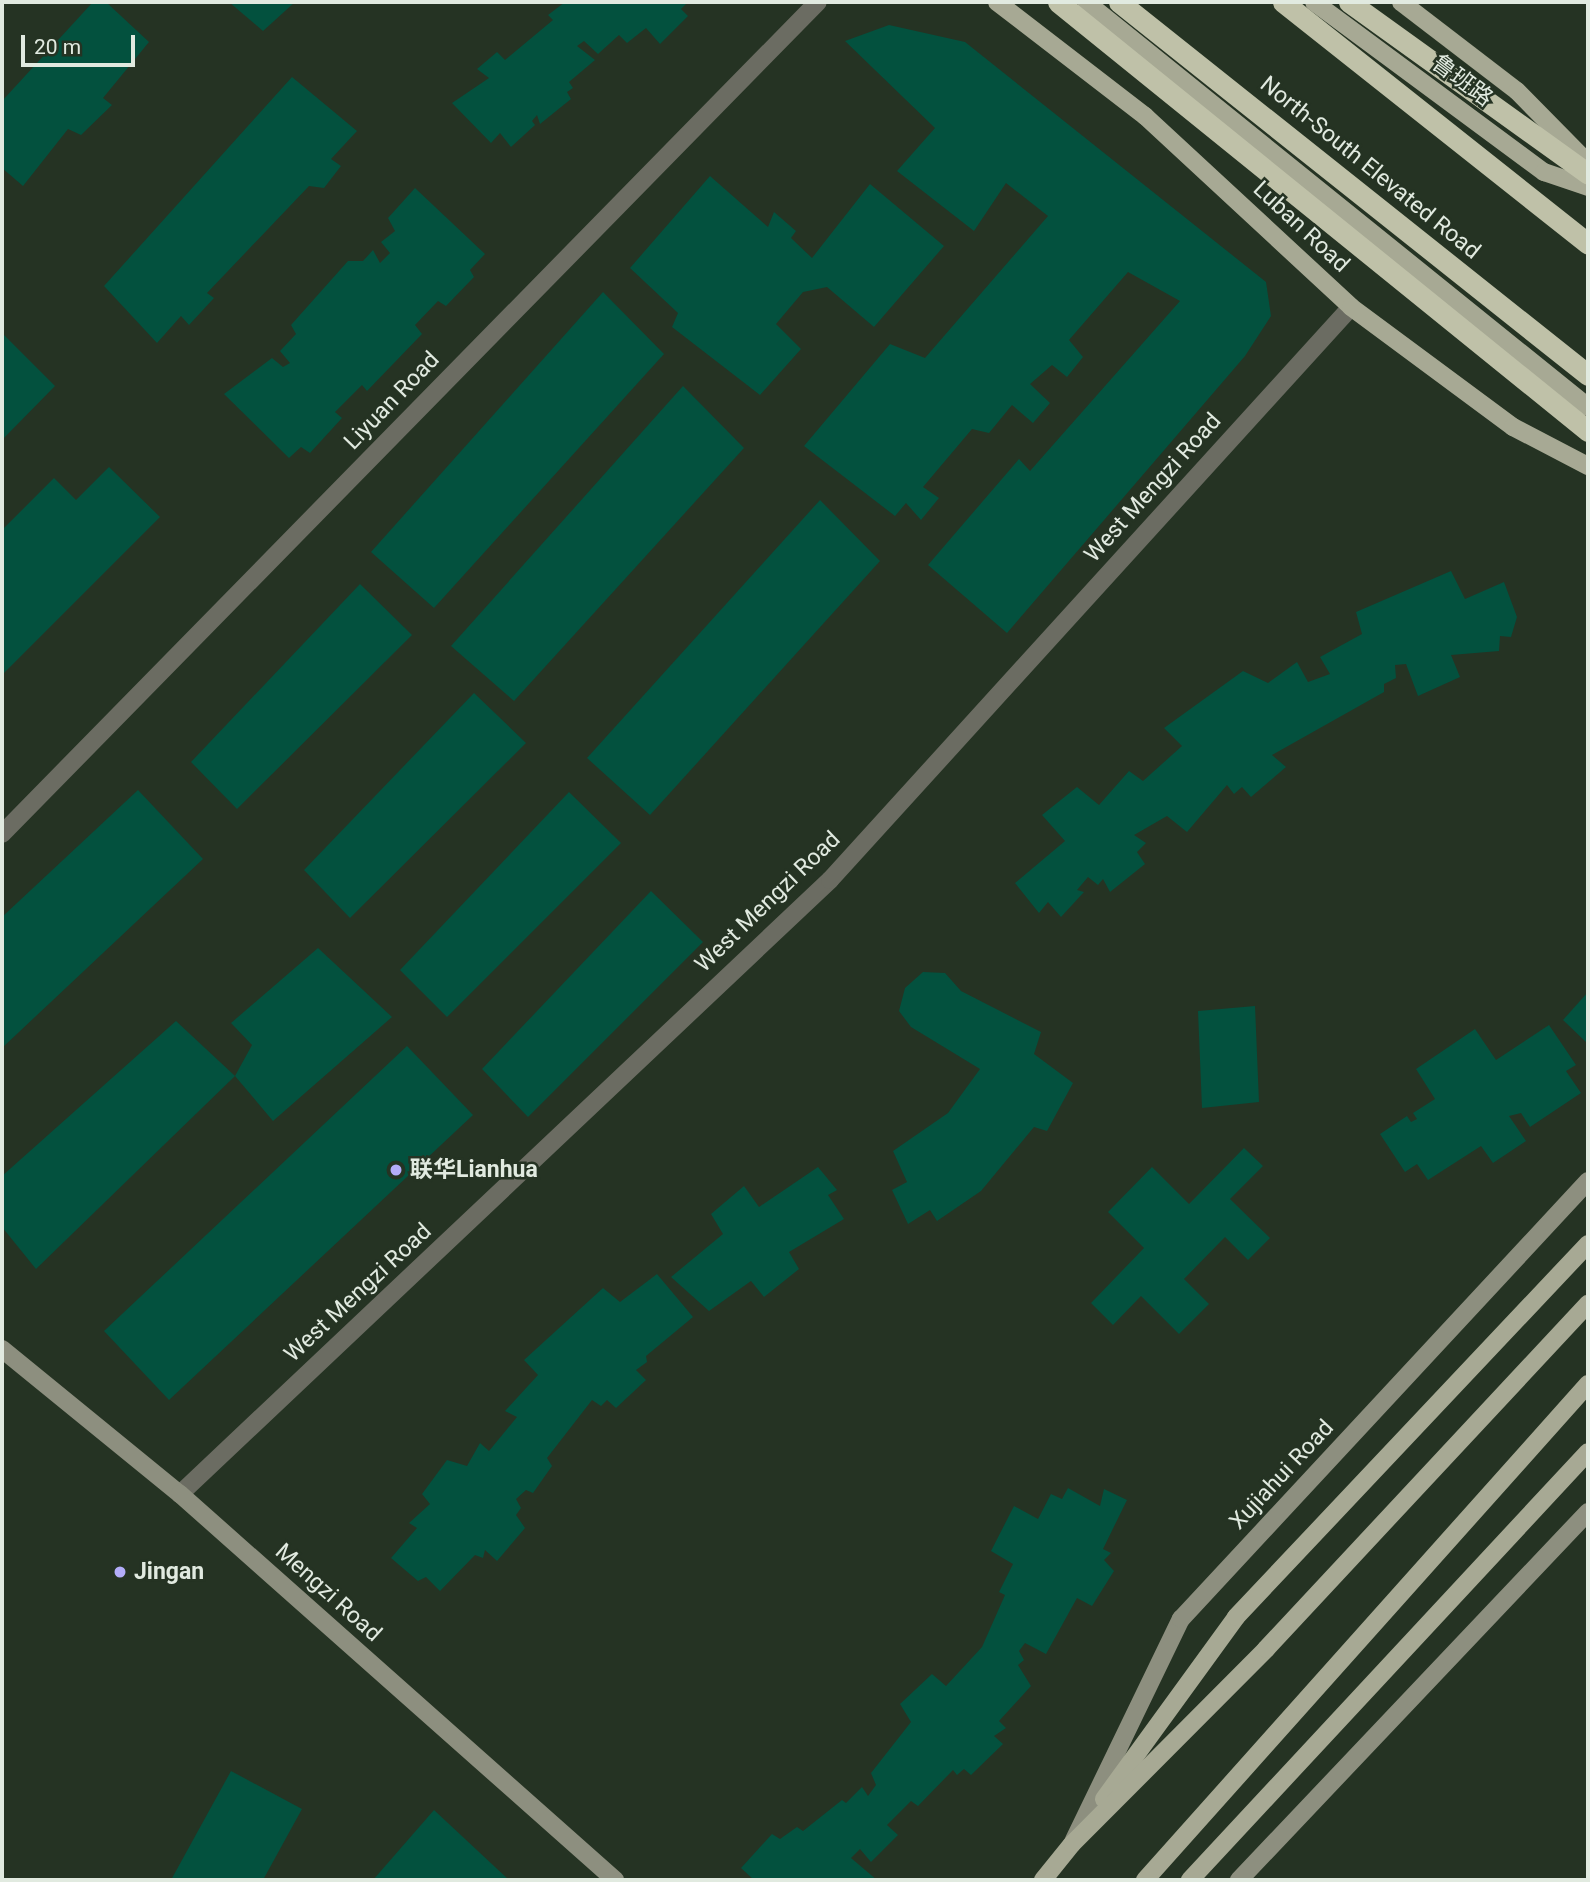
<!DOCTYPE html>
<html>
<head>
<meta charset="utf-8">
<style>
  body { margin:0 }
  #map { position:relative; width:1590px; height:1882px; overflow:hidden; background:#253323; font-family:Roboto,"Noto Sans SC",sans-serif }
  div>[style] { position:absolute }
  .building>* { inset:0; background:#03513e }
  .street>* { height:18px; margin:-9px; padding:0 9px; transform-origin:9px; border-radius:9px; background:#6b6c62 }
  .secondary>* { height:18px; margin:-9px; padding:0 9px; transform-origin:9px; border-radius:9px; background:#8d8f7f }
  .primary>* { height:18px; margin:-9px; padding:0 9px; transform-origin:9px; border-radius:9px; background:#a7a994 }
  .highway>* { height:21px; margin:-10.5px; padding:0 10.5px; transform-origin:10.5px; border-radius:10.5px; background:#bfc1a8 }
  .dots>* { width:19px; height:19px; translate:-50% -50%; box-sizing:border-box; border:4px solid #253323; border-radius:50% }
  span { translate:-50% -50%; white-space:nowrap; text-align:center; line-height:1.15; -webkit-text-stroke:5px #253323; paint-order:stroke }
  .street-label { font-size:23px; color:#e1eae0 }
  .poi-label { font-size:23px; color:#e1eae0; font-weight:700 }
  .left { translate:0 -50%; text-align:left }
  .frame { position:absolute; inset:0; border:4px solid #e1eae0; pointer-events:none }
  .scale { position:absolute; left:21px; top:35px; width:114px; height:32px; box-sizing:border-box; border:4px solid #e1eae0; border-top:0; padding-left:9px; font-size:21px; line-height:24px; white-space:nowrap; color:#e1eae0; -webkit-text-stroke:5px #253323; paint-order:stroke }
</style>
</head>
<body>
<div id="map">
  <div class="building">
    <div style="clip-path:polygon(93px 2px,106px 2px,149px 42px,103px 98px,112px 105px,81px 135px,68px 129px,23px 186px,2px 168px,2px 101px)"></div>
    <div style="clip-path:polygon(229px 2px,295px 2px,263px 31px)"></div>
    <div style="clip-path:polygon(565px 2px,688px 2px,681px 9px,688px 16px,660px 44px,646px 28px,627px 43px,619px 35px,598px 54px,584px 41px,577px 46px,595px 60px,569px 82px,573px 88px,567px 92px,571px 99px,540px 124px,537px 115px,532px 121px,535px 125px,511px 147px,500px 133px,491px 143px,452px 103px,489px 78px,477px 69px,497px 52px,505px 60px,553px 20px,548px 15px)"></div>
    <div style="clip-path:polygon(889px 25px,965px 42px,1266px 282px,1271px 316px,1245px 356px,1007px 633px,928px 565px,1019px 459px,1030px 471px,1180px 301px,1128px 272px,1069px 340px,1083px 357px,1067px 377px,1052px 365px,1030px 384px,1050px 403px,1033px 423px,1012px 405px,989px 433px,972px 429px,923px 487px,939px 498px,921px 520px,906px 503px,895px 516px,804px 446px,890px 344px,925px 358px,1048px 216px,1006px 183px,974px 231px,897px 171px,935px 128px,845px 41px)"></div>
    <div style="clip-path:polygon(292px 77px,357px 131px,331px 159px,341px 166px,324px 188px,309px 186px,207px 293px,214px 298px,189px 325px,181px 316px,157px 343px,104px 286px)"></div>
    <div style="clip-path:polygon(710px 176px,768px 227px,774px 212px,796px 231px,791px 238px,812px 258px,870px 184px,944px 246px,874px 327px,827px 287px,803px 292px,776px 324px,801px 349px,760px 395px,672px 327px,678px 313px,630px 268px)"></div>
    <div style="clip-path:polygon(415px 188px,485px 254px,470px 270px,474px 277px,446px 306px,438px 301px,415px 325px,422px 334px,367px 391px,362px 385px,335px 412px,342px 418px,310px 453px,301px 447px,289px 458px,224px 394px,272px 358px,283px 367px,290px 363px,280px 351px,296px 334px,291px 325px,348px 261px,363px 261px,373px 250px,380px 263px,390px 253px,381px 242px,395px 231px,388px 218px)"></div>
    <div style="clip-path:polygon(603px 292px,664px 354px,434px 608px,371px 552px)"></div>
    <div style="clip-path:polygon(2px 333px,55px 386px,2px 440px)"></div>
    <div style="clip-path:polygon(683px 386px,744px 448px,514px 701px,451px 646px)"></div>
    <div style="clip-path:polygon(109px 467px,160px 517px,2px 675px,2px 530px,54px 478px,76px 500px)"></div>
    <div style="clip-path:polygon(820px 500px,880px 561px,650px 815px,587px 758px)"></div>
    <div style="clip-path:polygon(1451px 571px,1465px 599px,1504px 582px,1517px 617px,1511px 637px,1500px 636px,1499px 651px,1451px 655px,1460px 677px,1418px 696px,1406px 664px,1395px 665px,1396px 678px,1384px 684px,1384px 692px,1272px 755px,1286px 767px,1251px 797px,1242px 787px,1234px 794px,1227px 785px,1187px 832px,1167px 816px,1134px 835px,1146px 843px,1137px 852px,1145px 864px,1110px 892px,1103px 879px,1098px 885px,1088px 877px,1077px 890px,1084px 892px,1061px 917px,1048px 902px,1039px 913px,1015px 883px,1065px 841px,1042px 815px,1077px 787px,1099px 805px,1129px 771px,1143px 781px,1182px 746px,1164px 728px,1243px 671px,1268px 683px,1297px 662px,1308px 682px,1330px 674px,1320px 657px,1362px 634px,1356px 612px)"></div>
    <div style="clip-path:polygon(360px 584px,412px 635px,237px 809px,191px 762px)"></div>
    <div style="clip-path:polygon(474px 693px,526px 743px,350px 918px,304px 870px)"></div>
    <div style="clip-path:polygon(138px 790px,203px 859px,2px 1048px,2px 917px)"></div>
    <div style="clip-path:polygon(569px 792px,621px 843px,447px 1017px,400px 970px)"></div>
    <div style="clip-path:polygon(651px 891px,703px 942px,528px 1117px,482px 1069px)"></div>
    <div style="clip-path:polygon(318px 948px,392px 1017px,273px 1121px,235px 1076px,252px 1045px,231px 1023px)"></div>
    <div style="clip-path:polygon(923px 972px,945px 973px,961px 991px,1041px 1032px,1034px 1054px,1073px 1083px,1047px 1131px,1034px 1127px,981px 1191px,937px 1221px,930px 1210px,908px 1224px,892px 1190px,907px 1182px,893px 1151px,948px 1113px,980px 1069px,911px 1027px,899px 1011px,905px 988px)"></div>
    <div style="clip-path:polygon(1588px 992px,1588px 1044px,1563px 1020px)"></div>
    <div style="clip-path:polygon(1255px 1006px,1259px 1102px,1202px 1108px,1198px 1011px)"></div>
    <div style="clip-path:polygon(176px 1021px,235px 1076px,36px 1269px,2px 1227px,2px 1176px)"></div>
    <div style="clip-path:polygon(1549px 1025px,1576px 1065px,1566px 1071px,1581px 1093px,1530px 1127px,1521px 1113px,1509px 1116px,1526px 1141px,1493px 1163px,1481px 1146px,1428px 1180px,1417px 1164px,1405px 1172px,1380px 1134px,1407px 1116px,1411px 1122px,1417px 1119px,1413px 1113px,1435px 1099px,1416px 1069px,1475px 1029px,1496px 1060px)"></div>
    <div style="clip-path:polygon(407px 1046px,473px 1115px,169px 1400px,104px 1331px)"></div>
    <div style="clip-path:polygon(1244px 1148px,1263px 1166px,1230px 1199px,1270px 1238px,1248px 1260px,1225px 1237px,1184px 1279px,1209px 1304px,1179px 1334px,1141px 1296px,1113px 1325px,1091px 1303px,1144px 1248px,1108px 1212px,1152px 1167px,1189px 1204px)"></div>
    <div style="clip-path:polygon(818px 1167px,837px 1190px,828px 1195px,844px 1219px,789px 1252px,799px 1269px,764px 1297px,751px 1281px,709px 1311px,671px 1277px,723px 1234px,711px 1214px,744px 1186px,759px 1207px)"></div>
    <div style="clip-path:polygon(657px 1274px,693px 1317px,646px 1356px,647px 1362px,636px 1370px,646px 1380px,616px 1408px,607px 1400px,601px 1406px,592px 1400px,547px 1458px,552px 1466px,533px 1493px,526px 1490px,516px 1499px,521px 1508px,516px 1515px,525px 1528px,497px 1561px,485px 1550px,483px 1558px,475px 1555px,440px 1591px,426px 1577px,418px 1581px,391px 1558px,417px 1528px,409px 1523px,430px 1504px,422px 1494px,447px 1460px,467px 1466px,480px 1443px,489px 1451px,517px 1417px,505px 1411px,538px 1375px,524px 1360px,603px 1288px,620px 1302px)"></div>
    <div style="clip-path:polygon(1068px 1488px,1100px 1506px,1104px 1489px,1127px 1500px,1103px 1549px,1111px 1553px,1104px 1560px,1114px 1571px,1092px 1606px,1077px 1598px,1046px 1654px,1025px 1643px,1019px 1651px,1024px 1660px,1018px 1665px,1031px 1686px,999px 1721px,1006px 1728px,994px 1736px,1003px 1744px,971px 1775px,964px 1769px,957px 1775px,953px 1770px,918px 1806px,911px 1801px,887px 1825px,898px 1835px,871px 1862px,860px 1849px,851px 1858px,877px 1880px,754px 1880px,741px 1868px,772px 1834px,780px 1839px,797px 1827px,803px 1831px,842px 1800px,846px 1803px,862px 1787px,868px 1796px,876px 1785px,871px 1773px,911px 1722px,900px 1704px,932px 1674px,946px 1686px,982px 1647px,1005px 1595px,999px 1592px,1013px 1564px,991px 1551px,1014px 1506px,1038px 1519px,1051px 1494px,1062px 1499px)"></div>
    <div style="clip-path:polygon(231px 1771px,302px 1809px,263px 1880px,171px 1880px)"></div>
    <div style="clip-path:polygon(434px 1810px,509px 1880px,373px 1880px)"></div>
  </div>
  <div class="street">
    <div style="left:2px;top:834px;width:1165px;rotate:-45.56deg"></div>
    <div style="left:180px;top:1494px;width:894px;rotate:-43.37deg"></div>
    <div style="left:830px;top:880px;width:774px;rotate:-47.72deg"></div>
  </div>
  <div class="secondary">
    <div style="left:2px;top:1349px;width:230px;rotate:39.2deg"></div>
    <div style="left:180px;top:1494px;width:582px;rotate:41.58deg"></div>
    <div style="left:1074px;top:1840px;width:246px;rotate:-64.2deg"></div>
    <div style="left:1181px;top:1619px;width:598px;rotate:-47.1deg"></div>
    <div style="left:1239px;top:1880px;width:507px;rotate:-46.52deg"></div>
  </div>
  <div class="primary">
    <div style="left:997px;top:2px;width:187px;rotate:37.6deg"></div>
    <div style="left:1145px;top:116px;width:281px;rotate:42.8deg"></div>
    <div style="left:1351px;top:307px;width:202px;rotate:36.5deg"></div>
    <div style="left:1513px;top:427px;width:85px;rotate:27.5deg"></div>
    <div style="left:1086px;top:2px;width:645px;rotate:38.9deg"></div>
    <div style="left:1314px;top:2px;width:286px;rotate:36.5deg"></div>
    <div style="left:1544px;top:172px;width:46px;rotate:18.8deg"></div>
    <div style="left:1401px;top:2px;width:146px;rotate:37.5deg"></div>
    <div style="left:1517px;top:91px;width:101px;rotate:45.4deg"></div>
    <div style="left:1104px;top:1799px;width:225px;rotate:-54deg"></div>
    <div style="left:1236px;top:1617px;width:513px;rotate:-46.66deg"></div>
    <div style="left:1043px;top:1880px;width:46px;rotate:-51.1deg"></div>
    <div style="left:1072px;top:1844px;width:275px;rotate:-45.1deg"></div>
    <div style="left:1266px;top:1649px;width:472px;rotate:-47deg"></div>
    <div style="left:1145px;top:1880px;width:665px;rotate:-48.23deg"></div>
    <div style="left:1190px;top:1880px;width:584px;rotate:-47.08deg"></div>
  </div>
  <div class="highway">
    <div style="left:1058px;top:2px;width:682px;rotate:38.99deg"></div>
    <div style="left:1119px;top:2px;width:599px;rotate:38.5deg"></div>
    <div style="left:1283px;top:2px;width:389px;rotate:38.4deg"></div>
    <div style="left:1349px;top:2px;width:294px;rotate:35.7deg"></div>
  </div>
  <div class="dots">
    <div style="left:396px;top:1170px;background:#b3adf9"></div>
    <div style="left:120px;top:1572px;background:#b3adf9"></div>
  </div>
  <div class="street-label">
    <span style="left:1462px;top:81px;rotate:37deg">鲁班路</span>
    <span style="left:1370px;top:168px;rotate:39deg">North-South Elevated Road</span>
    <span style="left:1301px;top:227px;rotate:43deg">Luban Road</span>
    <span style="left:392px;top:401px;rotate:-46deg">Liyuan Road</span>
    <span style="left:1153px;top:488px;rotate:-48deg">West Mengzi Road</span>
    <span style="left:768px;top:902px;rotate:-44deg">West Mengzi Road</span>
    <span style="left:358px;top:1293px;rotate:-43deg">West Mengzi Road</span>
    <span style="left:1282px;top:1475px;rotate:-47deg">Xujiahui Road</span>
    <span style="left:328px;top:1593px;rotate:42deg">Mengzi Road</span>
  </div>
  <div class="poi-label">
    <span class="left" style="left:410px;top:1170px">联华Lianhua</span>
    <span class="left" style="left:134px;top:1572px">Jingan</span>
  </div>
  <div class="frame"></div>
  <div class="scale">20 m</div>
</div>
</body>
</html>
